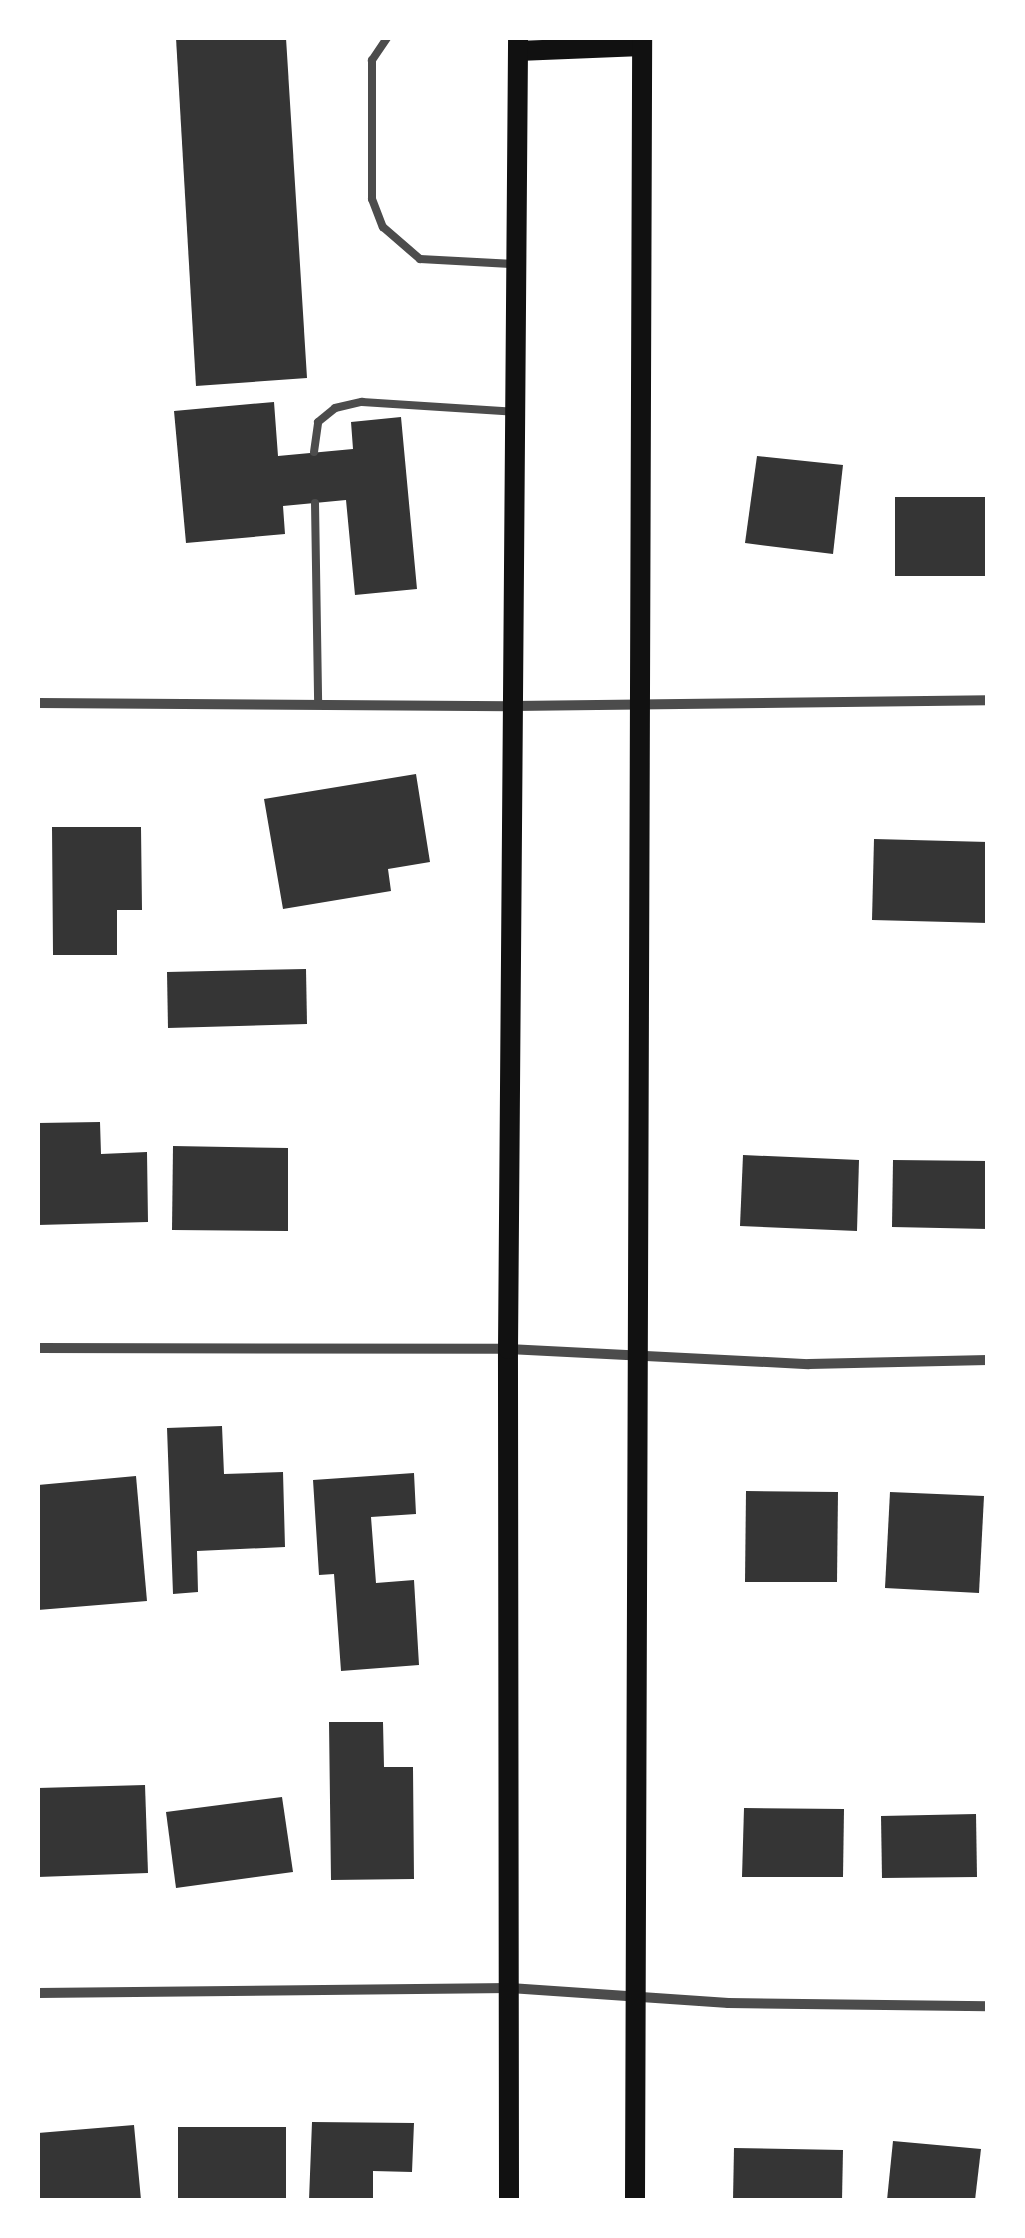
<!DOCTYPE html>
<html>
<head>
<meta charset="utf-8">
<style>
  body { margin:0 }
  #map { position:relative; width:1025px; height:2238px; overflow:hidden; background:#fff; font-family:"IBM Plex Sans",sans-serif }
  div>[style] { position:absolute }
  .building>* { inset:0; background:#353535 }
  .service>* { height:8px; margin:-4px; padding:0 4px; transform-origin:4px; border-radius:4px; background:#4c4c4c }
  .minor>* { height:10px; margin:-5px; padding:0 5px; transform-origin:5px; border-radius:5px; background:#4c4c4c }
  .secondary>* { height:20px; margin:-10px; padding:0 10px; transform-origin:10px; border-radius:10px; background:#111 }
  span { translate:-50% -50%; white-space:nowrap; text-align:center; line-height:1.15; -webkit-text-stroke:9px #fff; paint-order:stroke }
  .frame { position:absolute; inset:0; border:40px solid #fff; pointer-events:none }
</style>
</head>
<body>
<div id="map">
  <div class="building">
    <div style="clip-path:polygon(176px 38px,286px 38px,307px 378px,196px 386px)"></div>
    <div style="clip-path:polygon(274px 402px,278px 456px,353px 449px,351px 422px,401px 417px,417px 589px,355px 595px,346px 500px,283px 506px,285px 534px,186px 543px,174px 411px)"></div>
    <div style="clip-path:polygon(757px 456px,843px 465px,833px 554px,745px 543px)"></div>
    <div style="clip-path:polygon(895px 497px,988px 497px,988px 576px,895px 576px)"></div>
    <div style="clip-path:polygon(416px 774px,430px 862px,388px 869px,391px 891px,283px 909px,264px 799px)"></div>
    <div style="clip-path:polygon(52px 827px,141px 827px,142px 910px,117px 910px,117px 955px,53px 955px)"></div>
    <div style="clip-path:polygon(874px 839px,988px 842px,988px 923px,872px 920px)"></div>
    <div style="clip-path:polygon(306px 969px,307px 1024px,168px 1028px,167px 972px)"></div>
    <div style="clip-path:polygon(100px 1122px,101px 1154px,147px 1152px,148px 1222px,38px 1225px,38px 1123px)"></div>
    <div style="clip-path:polygon(173px 1146px,288px 1148px,288px 1231px,172px 1230px)"></div>
    <div style="clip-path:polygon(743px 1155px,859px 1160px,857px 1231px,740px 1226px)"></div>
    <div style="clip-path:polygon(893px 1160px,988px 1161px,988px 1229px,892px 1227px)"></div>
    <div style="clip-path:polygon(222px 1426px,224px 1474px,283px 1472px,285px 1547px,197px 1551px,198px 1592px,173px 1594px,167px 1428px)"></div>
    <div style="clip-path:polygon(414px 1473px,416px 1514px,371px 1517px,376px 1583px,414px 1580px,419px 1665px,341px 1671px,334px 1574px,319px 1575px,313px 1480px)"></div>
    <div style="clip-path:polygon(136px 1476px,147px 1601px,38px 1610px,38px 1485px)"></div>
    <div style="clip-path:polygon(746px 1491px,838px 1492px,837px 1582px,745px 1582px)"></div>
    <div style="clip-path:polygon(890px 1492px,984px 1496px,979px 1593px,885px 1588px)"></div>
    <div style="clip-path:polygon(329px 1722px,383px 1722px,384px 1767px,413px 1767px,414px 1879px,331px 1880px)"></div>
    <div style="clip-path:polygon(145px 1785px,148px 1873px,38px 1877px,38px 1788px)"></div>
    <div style="clip-path:polygon(282px 1797px,293px 1872px,176px 1888px,166px 1812px)"></div>
    <div style="clip-path:polygon(744px 1808px,844px 1809px,843px 1877px,742px 1877px)"></div>
    <div style="clip-path:polygon(976px 1814px,977px 1877px,882px 1878px,881px 1816px)"></div>
    <div style="clip-path:polygon(312px 2122px,414px 2123px,412px 2172px,373px 2171px,373px 2200px,309px 2200px)"></div>
    <div style="clip-path:polygon(134px 2125px,141px 2200px,38px 2200px,38px 2133px)"></div>
    <div style="clip-path:polygon(178px 2127px,286px 2127px,286px 2199px,178px 2200px)"></div>
    <div style="clip-path:polygon(893px 2141px,981px 2149px,975px 2200px,887px 2200px)"></div>
    <div style="clip-path:polygon(734px 2148px,843px 2150px,842px 2200px,733px 2200px)"></div>
  </div>
  <div class="service">
    <div style="left:387px;top:38px;width:27px;rotate:124deg"></div>
    <div style="left:372px;top:60px;width:139px;rotate:90deg"></div>
    <div style="left:372px;top:199px;width:30px;rotate:69deg"></div>
    <div style="left:383px;top:227px;width:49px;rotate:40.9deg"></div>
    <div style="left:420px;top:259px;width:92px;rotate:3.1deg"></div>
    <div style="left:314px;top:452px;width:30px;rotate:-82deg"></div>
    <div style="left:318px;top:422px;width:22px;rotate:-39deg"></div>
    <div style="left:335px;top:408px;width:28px;rotate:-13deg"></div>
    <div style="left:362px;top:402px;width:153px;rotate:3.7deg"></div>
    <div style="left:315px;top:503px;width:202px;rotate:89.1deg"></div>
  </div>
  <div class="minor">
    <div style="left:38px;top:703px;width:476px;rotate:0.4deg"></div>
    <div style="left:514px;top:706px;width:474px;rotate:-0.7deg"></div>
    <div style="left:38px;top:1348px;width:470px;rotate:0.1deg"></div>
    <div style="left:508px;top:1349px;width:301px;rotate:2.9deg"></div>
    <div style="left:809px;top:1364px;width:179px;rotate:-1.3deg"></div>
    <div style="left:38px;top:1993px;width:472px;rotate:-0.6deg"></div>
    <div style="left:510px;top:1988px;width:219px;rotate:3.9deg"></div>
    <div style="left:728px;top:2003px;width:260px;rotate:0.7deg"></div>
  </div>
  <div class="secondary">
    <div style="left:518px;top:51px;width:124px;rotate:-2.3deg"></div>
    <div style="left:509px;top:2200px;width:851px;rotate:-90.07deg"></div>
    <div style="left:508px;top:1349px;width:1311px;rotate:-89.56deg"></div>
    <div style="left:635px;top:2200px;width:2162px;rotate:-89.81deg"></div>
  </div>
  <div class="frame"></div>
</div>
</body>
</html>
